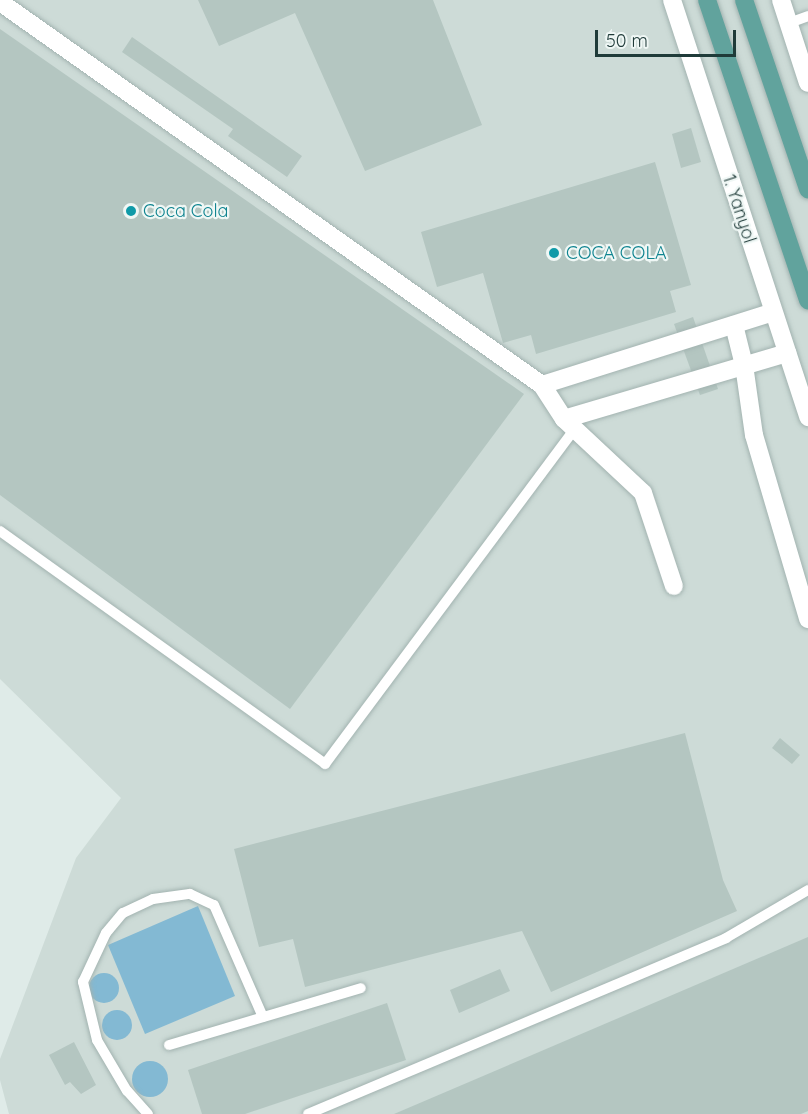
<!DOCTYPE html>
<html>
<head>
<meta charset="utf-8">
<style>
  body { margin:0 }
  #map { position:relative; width:808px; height:1114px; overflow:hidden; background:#dfebe8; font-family:Quicksand,sans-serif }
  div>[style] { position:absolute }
  .built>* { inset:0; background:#cddbd7 }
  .water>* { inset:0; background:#83b9d3 }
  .round { border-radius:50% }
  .building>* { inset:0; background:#b4c6c1 }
  .roads { filter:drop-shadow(0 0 2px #a2b3b0) drop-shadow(0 0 2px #a2b3b0) }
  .lane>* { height:10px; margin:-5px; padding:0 5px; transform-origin:5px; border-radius:5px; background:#fff }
  .street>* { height:18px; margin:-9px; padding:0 9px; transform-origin:9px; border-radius:9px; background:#fff }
  .secondary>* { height:18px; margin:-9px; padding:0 9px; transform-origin:9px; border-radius:9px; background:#fff }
  .primary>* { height:18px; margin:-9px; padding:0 9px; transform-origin:9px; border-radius:9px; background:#61a39d }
  .dots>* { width:16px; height:16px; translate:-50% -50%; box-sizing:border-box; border:3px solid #eff7f5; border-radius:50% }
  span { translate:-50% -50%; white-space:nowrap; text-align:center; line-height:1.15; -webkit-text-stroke:4.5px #eff7f5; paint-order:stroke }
  .street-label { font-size:18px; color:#1f3b39 }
  .culture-label { font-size:18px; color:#0d838f }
  .left { translate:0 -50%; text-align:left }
  .scale { position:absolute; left:595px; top:30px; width:141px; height:27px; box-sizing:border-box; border:3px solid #1f3b39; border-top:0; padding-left:8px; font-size:18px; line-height:21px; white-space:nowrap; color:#1f3b39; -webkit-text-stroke:4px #eff7f5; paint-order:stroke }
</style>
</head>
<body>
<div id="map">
  <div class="built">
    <div style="clip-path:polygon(0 0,808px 0,808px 1114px,9px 1114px,0 1080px,0 1059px,76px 858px,121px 798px,0 679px)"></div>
  </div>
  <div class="water">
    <div style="clip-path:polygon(198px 906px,235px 996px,145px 1034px,108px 945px)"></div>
    <div class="round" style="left:89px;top:973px;width:30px;height:30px"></div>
    <div class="round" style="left:102px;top:1010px;width:30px;height:30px"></div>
    <div class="round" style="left:132px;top:1061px;width:36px;height:36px"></div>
  </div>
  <div class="building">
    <div style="clip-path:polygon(198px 0,433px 0,482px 125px,365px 171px,295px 13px,219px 46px)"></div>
    <div style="clip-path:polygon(0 29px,524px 394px,290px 709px,0 495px)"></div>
    <div style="clip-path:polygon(132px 37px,302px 156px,287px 177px,228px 136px,233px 129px,122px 52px)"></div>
    <div style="clip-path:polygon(691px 128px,701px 162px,681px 168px,672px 134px)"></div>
    <div style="clip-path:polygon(655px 162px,691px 285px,670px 291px,676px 312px,536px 354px,531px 335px,503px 343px,483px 273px,437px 287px,421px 232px)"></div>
    <div style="clip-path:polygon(693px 317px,718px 389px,700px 395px,674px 324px)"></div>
    <div style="clip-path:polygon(685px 733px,723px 880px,737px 911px,551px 992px,522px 931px,305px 987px,293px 939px,259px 947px,234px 849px)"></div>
    <div style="clip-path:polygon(780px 738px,800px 755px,792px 764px,772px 748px)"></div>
    <div style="clip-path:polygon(808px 937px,808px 1111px,801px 1114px,394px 1114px)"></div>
    <div style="clip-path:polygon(500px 969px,510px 991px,459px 1013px,450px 990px)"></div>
    <div style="clip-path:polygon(387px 1003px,406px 1060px,245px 1114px,202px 1114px,188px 1070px)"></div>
    <div style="clip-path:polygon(74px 1042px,96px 1085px,81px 1094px,70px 1082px,65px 1085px,49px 1055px)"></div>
  </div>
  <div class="roads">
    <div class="lane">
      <div style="left:789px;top:23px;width:20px;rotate:-20deg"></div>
      <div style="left:0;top:531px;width:400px;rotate:35.6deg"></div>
      <div style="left:325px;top:764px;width:418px;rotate:-53.3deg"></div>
      <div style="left:169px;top:1045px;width:200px;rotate:-16.5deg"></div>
      <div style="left:148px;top:1114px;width:31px;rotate:-132deg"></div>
      <div style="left:127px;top:1091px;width:59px;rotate:-120.5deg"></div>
      <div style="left:97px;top:1040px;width:60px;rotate:-103.6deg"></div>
      <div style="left:83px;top:982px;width:54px;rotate:-64.9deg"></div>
      <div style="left:106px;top:933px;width:26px;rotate:-50deg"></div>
      <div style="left:123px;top:913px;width:33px;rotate:-25deg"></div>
      <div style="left:153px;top:899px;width:37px;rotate:-8deg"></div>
      <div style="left:190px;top:894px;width:26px;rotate:25deg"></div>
      <div style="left:214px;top:905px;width:122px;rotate:66.4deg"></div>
      <div style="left:308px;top:1114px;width:454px;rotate:-22.8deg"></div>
      <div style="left:726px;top:938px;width:95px;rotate:-30.3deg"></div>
    </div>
    <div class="street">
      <div style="left:0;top:2px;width:664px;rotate:35.25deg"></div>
      <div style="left:542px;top:385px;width:40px;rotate:57.1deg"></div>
      <div style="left:564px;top:419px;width:108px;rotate:43.1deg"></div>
      <div style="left:643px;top:493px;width:98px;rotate:71.6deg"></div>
      <div style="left:734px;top:325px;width:41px;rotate:76deg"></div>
      <div style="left:744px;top:365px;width:71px;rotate:81.9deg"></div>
      <div style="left:754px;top:435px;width:192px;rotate:73.6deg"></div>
      <div style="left:542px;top:385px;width:242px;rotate:-17.5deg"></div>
      <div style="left:564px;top:419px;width:233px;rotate:-16.5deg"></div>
    </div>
    <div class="secondary">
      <div style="left:672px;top:0;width:439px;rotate:71.9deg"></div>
      <div style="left:781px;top:0;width:87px;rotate:72deg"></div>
    </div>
    <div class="primary">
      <div style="left:707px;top:0;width:317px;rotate:71.4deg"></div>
      <div style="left:744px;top:0;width:200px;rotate:71.3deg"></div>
    </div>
  </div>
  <div class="dots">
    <div style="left:131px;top:211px;background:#0f9aa8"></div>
    <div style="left:554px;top:253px;background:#0f9aa8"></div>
  </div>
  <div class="street-label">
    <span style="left:739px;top:209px;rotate:72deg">1. Yanyol</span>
  </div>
  <div class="culture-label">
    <span class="left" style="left:143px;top:211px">Coca Cola</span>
    <span class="left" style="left:566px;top:253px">COCA COLA</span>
  </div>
  <div class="scale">50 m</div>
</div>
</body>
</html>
